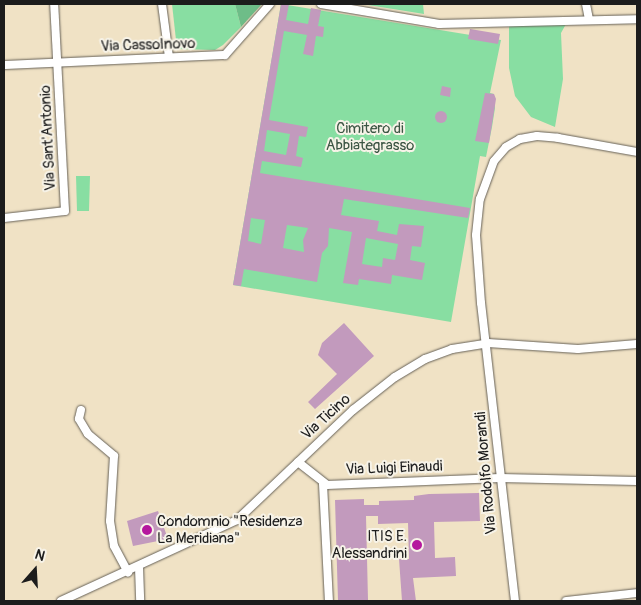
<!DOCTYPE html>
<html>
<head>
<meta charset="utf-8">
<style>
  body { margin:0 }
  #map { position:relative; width:641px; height:605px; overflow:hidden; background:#f0e2c5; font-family:Pangolin,sans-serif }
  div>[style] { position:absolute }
  .green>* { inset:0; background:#88dea2 }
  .forest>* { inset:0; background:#6ebd88 }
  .building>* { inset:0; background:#c29abd }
  .round { border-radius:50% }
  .roads { filter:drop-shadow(0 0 1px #666157) drop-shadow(0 0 1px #666157) }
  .minor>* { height:8px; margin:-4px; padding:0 4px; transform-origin:4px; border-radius:4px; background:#fff }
  .dots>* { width:14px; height:14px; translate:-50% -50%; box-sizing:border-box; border:2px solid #f7f3e8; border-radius:50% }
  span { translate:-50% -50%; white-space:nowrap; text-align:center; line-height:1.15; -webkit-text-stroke:4px #f7f3e8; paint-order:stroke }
  .street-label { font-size:15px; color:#1c1c1c }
  .park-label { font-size:15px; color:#3c5644 }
  .poi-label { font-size:15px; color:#1c1c1c }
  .left { translate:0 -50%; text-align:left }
  .right { translate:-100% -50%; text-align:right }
  .frame { position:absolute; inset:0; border:5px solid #1c1c1c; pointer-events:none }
  .north { position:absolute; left:10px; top:545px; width:50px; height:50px; -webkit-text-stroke:4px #f7f3e8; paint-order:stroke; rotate:19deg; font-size:14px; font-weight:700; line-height:20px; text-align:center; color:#1c1c1c }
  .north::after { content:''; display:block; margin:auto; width:18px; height:22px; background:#1c1c1c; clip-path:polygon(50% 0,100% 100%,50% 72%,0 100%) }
</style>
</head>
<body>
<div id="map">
  <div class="green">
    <div style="clip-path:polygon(172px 4px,235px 4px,241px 27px,223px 45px,215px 50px,177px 49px)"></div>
    <div style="clip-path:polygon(281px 4px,501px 40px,490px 93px,494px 94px,495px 108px,492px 127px,486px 157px,480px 156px,451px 322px,233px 285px)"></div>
    <div style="clip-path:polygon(362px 4px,423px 4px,424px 14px)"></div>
    <div style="clip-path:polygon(566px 24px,561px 33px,563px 79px,555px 127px,531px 117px,515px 96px,509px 68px,509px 25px)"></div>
    <div style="clip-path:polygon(76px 176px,90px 176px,89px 211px,77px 211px)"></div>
  </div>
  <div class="forest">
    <div style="clip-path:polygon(235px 4px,262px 4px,241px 27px)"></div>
  </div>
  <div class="building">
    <div style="clip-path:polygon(evenodd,281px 4px,289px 4px,286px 20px,308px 24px,311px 8px,321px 10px,318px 26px,324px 27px,323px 37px,316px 36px,313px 56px,303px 54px,307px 35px,284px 31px,269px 120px,308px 127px,306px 137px,299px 136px,296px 156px,303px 158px,301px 167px,262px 161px,260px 173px,470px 208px,468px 218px,344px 199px,341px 215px,379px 221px,377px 231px,397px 235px,399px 224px,424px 226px,421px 247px,412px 246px,410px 260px,425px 263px,422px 280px,392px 275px,391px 284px,359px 279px,358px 285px,343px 283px,352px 232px,329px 228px,328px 246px,322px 253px,317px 282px,244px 269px,241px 286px,233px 285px,281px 4px,267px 130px,290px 134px,286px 155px,264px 151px,267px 130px,281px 4px,251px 218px,265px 220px,261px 244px,248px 241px,251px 218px,281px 4px,287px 225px,308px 228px,303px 240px,304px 252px,283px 248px,287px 225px,281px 4px,366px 238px,398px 244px,395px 260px,383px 258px,382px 267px,362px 264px,366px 238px)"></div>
    <div style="clip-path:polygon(470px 29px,500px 34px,498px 44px,468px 39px)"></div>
    <div style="clip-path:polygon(442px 86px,451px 88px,450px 97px,440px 95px)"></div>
    <div style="clip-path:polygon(485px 93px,494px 94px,496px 99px,489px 143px,475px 141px)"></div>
    <div class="round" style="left:435px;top:111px;width:12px;height:12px"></div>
    <div style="clip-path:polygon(344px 323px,374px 356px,315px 409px,308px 402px,337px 374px,318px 355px,322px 343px)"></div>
    <div style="clip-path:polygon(479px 493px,480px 521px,434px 522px,435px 558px,455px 557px,456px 576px,413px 578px,416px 601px,402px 601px,399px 559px,409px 559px,408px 523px,378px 524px,378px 516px,366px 516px,368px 600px,338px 601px,335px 500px,364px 499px,364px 505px,379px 505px,379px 501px,414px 500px,414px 496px,429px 494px)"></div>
    <div style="clip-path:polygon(158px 511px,168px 539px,133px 546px,127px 521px)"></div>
  </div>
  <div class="roads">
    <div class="minor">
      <div style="left:162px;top:4px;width:53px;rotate:82.5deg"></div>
      <div style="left:321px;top:4px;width:120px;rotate:9.6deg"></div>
      <div style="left:439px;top:24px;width:198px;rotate:-1.4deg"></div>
      <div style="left:586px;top:4px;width:15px;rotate:79deg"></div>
      <div style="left:4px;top:65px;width:221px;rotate:-2.6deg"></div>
      <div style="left:225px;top:55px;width:68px;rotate:-48.6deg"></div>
      <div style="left:4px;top:218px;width:61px;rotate:-6.5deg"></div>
      <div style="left:65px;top:211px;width:207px;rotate:-93deg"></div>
      <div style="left:81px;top:410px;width:9px;rotate:103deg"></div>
      <div style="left:79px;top:419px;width:17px;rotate:59deg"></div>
      <div style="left:88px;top:434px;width:34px;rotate:40deg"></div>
      <div style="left:114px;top:456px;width:65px;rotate:93.5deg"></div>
      <div style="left:110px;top:521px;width:25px;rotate:81deg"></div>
      <div style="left:114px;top:546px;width:30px;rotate:62deg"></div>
      <div style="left:298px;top:462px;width:37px;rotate:38deg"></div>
      <div style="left:327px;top:485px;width:173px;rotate:-2.3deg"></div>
      <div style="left:500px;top:478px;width:137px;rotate:1.3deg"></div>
      <div style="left:323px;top:484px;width:117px;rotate:87.1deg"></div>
      <div style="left:139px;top:567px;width:34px;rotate:88deg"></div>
      <div style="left:61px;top:601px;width:194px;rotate:-24.7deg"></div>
      <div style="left:237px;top:520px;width:160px;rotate:-43.5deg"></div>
      <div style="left:353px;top:410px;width:53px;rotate:-38.2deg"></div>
      <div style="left:395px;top:377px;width:35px;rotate:-31deg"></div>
      <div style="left:425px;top:359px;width:29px;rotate:-20deg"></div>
      <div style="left:452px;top:349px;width:36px;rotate:-9deg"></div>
      <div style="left:488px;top:343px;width:90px;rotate:3.8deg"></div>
      <div style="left:578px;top:349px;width:59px;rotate:-4.8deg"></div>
      <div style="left:515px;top:601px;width:300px;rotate:-96.5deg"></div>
      <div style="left:481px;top:303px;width:68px;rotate:-94.2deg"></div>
      <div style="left:476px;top:235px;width:36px;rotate:-84deg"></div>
      <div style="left:480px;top:199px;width:40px;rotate:-69.8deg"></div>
      <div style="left:494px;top:161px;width:18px;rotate:-49deg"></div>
      <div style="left:506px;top:147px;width:16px;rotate:-30deg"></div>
      <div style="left:520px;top:139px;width:17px;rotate:-10deg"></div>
      <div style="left:537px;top:136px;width:21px;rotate:5deg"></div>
      <div style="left:558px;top:138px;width:80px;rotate:10deg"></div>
      <div style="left:566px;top:601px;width:71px;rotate:-6.4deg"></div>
    </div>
  </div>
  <div class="dots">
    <div style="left:147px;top:530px;background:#b5179e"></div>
    <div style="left:417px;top:545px;background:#b5179e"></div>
  </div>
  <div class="street-label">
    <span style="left:148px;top:45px;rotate:-2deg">Via Cassolnovo</span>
    <span style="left:48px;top:138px;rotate:-93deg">Via Sant'Antonio</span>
    <span style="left:326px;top:417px;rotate:-42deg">Via Ticino</span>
    <span style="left:394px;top:468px;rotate:-2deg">Via Luigi Einaudi</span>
    <span style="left:486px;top:473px;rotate:-95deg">Via Rodolfo Morandi</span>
  </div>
  <div class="park-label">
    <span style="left:370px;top:137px">Cimitero di<br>Abbiategrasso</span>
  </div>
  <div class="poi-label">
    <span class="left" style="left:157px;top:530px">Condomnio "Residenza<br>La Meridiana"</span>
    <span class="right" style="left:407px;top:545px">ITIS E.<br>Alessandrini</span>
  </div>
  <div class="frame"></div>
  <div class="north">N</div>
</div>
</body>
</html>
